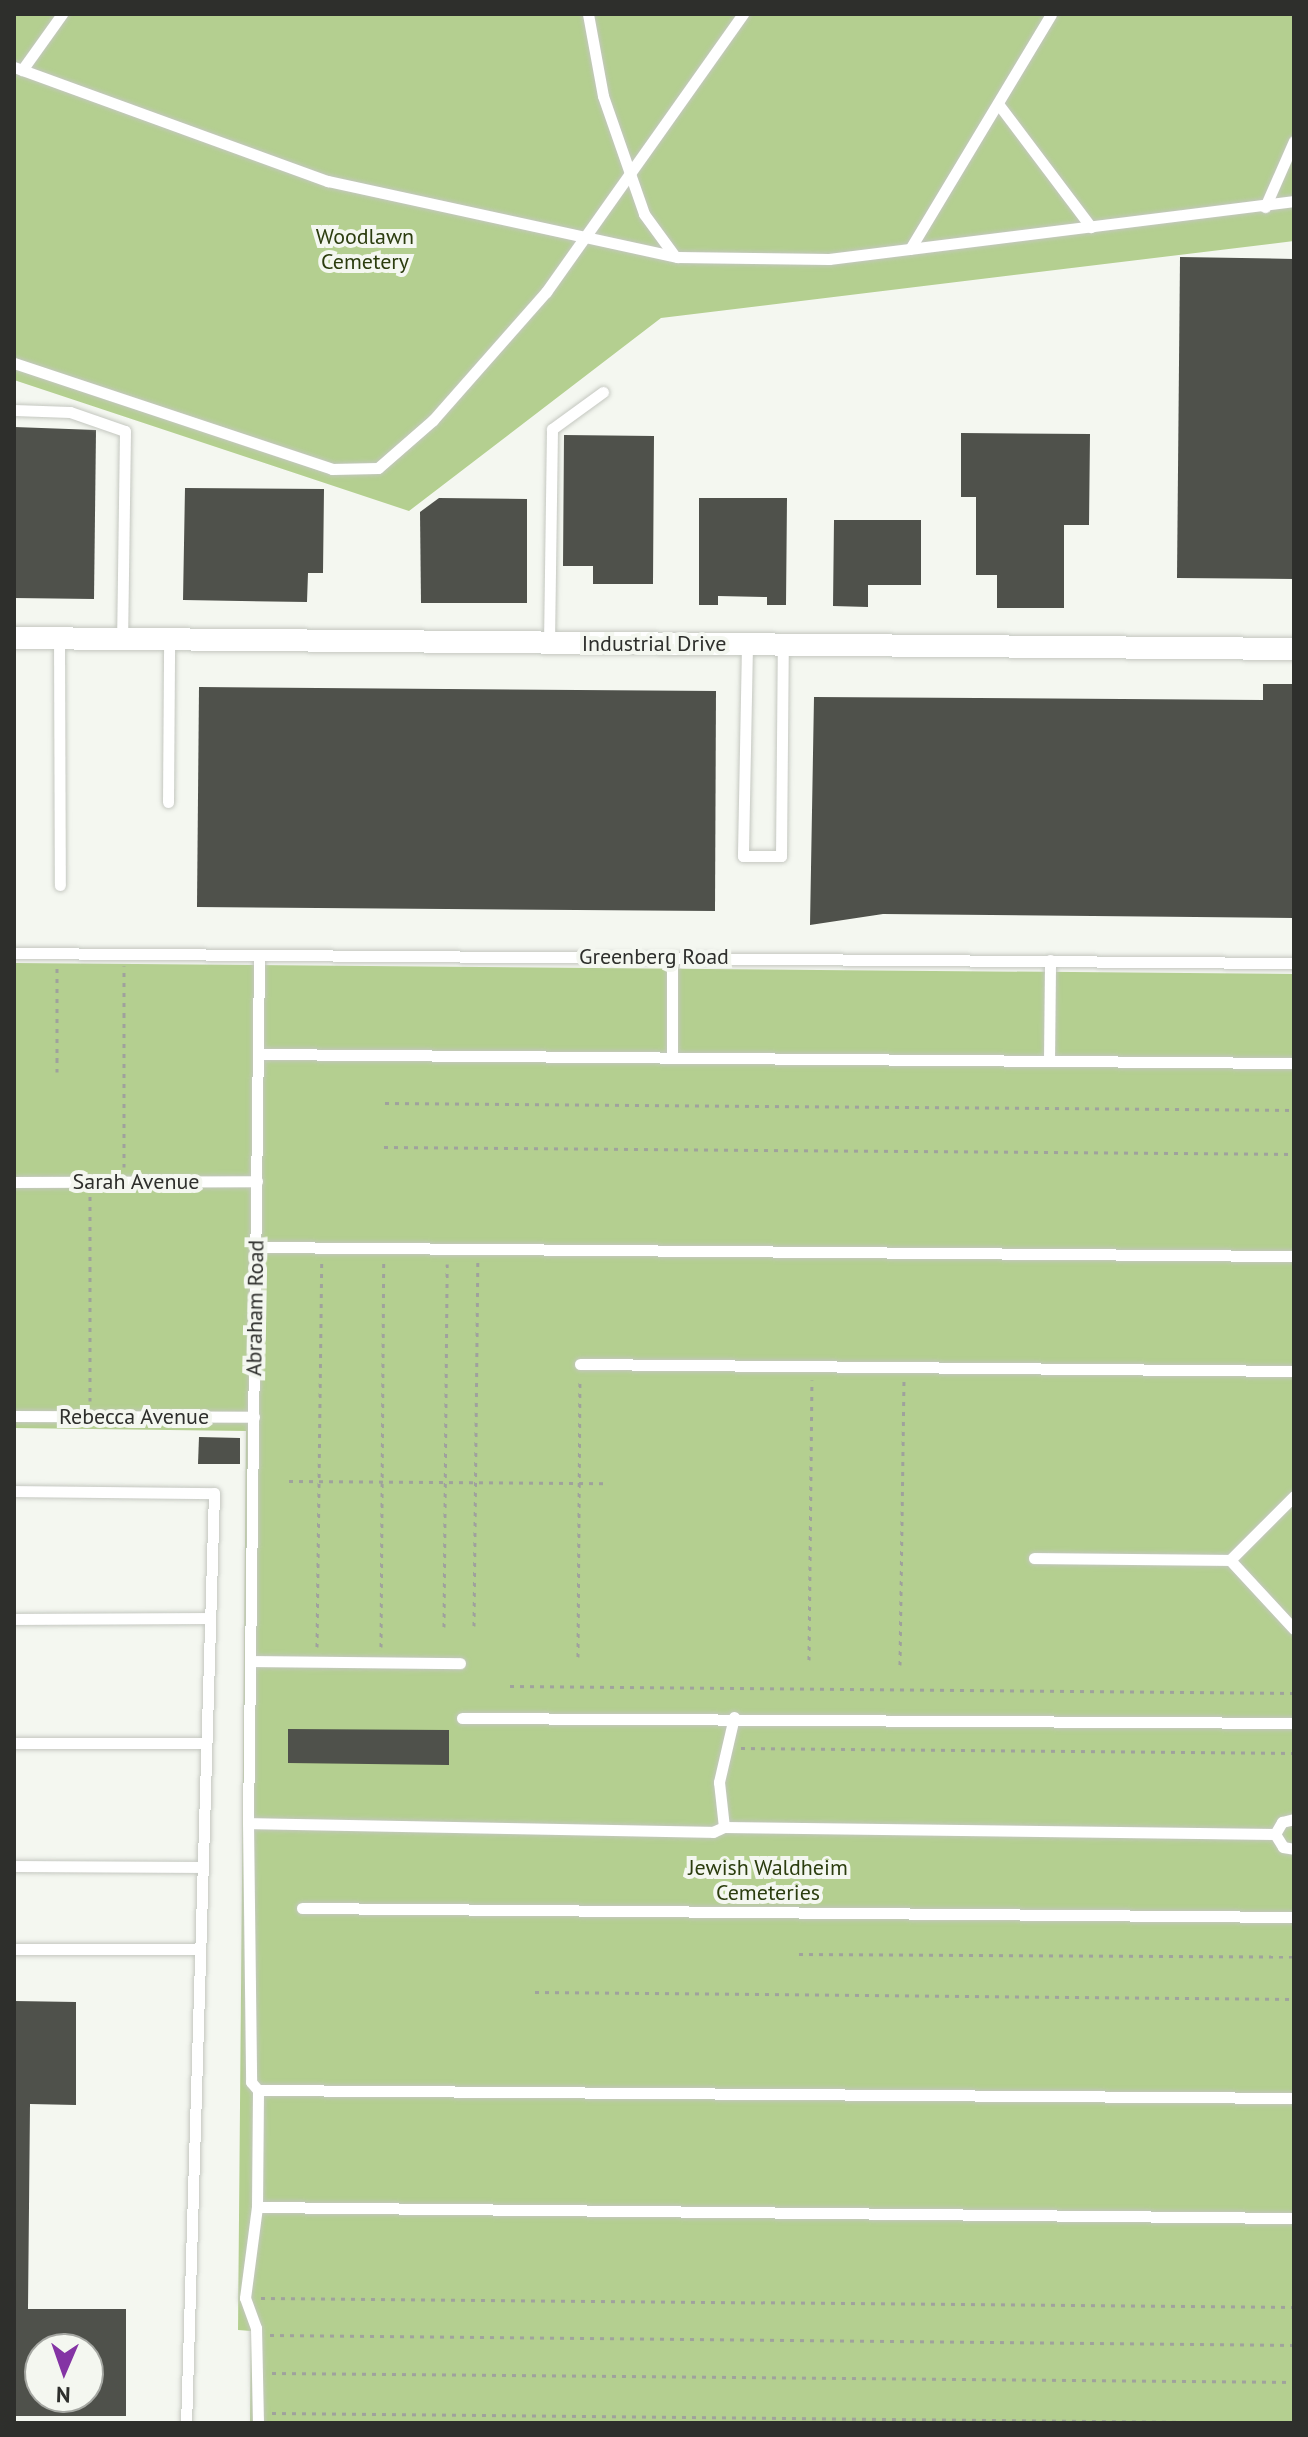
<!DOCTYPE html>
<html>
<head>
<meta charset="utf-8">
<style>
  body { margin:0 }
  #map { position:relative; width:1308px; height:2437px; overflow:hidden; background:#f4f7f0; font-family:"PT Sans",sans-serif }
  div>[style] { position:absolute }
  .green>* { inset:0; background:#b4cf90 }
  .building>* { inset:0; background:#4f514b }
  .path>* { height:3px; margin-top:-1.5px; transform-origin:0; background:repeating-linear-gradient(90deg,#a0a29d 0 4px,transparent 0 10px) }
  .roads { filter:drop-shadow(0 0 2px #c4c7c0) drop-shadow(0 0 2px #c4c7c0) }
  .service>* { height:11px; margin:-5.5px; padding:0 5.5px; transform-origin:5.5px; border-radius:5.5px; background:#fff }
  .minor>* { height:22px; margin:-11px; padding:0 11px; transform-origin:11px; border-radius:11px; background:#fff }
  span { translate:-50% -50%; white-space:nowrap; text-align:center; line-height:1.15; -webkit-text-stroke:8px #f4f7f0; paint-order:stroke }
  .park-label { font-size:22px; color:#2c3d0f }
  .street-label { font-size:22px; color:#2e2f2c }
  .frame { position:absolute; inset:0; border:16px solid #2e2f2c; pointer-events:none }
  .north { position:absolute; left:24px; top:2333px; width:80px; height:80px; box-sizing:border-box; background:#f4f7f0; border:2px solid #a5a7a2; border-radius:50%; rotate:182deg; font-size:22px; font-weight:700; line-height:32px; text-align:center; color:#2e2f2c }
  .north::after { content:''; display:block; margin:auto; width:28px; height:36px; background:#8434a4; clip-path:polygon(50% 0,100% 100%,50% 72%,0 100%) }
</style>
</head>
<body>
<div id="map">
  <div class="green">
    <div style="clip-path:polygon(14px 14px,1294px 14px,1294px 241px,661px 318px,409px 511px,14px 380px)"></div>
    <div style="clip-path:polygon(14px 963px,1294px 974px,1294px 2423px,250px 2423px,251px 2331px,238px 2330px,246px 1431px,14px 1428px)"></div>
  </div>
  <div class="building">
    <div style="clip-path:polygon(1180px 257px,1294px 259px,1294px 579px,1177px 578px)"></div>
    <div style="clip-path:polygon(14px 427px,96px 430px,94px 599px,14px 598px)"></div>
    <div style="clip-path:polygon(961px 433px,1090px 434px,1089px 525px,1064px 525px,1064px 608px,997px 608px,997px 575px,976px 575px,976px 497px,961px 497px)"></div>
    <div style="clip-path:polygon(564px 435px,654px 436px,653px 584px,593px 584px,593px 566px,563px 566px)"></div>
    <div style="clip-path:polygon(185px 488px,324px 489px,323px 573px,308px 573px,307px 602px,183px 600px)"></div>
    <div style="clip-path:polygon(439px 498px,527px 499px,527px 603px,421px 603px,420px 512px)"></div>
    <div style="clip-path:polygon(699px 498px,787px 498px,786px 605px,767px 605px,767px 597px,718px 596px,718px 605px,699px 605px)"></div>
    <div style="clip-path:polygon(834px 520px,921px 520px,921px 585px,868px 585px,868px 607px,833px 606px)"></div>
    <div style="clip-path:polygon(1263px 684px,1294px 684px,1294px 918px,883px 914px,810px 925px,814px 697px,1263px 700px)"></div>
    <div style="clip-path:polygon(199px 687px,716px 691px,715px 911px,197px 907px)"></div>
    <div style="clip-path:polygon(199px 1437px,240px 1438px,240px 1464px,198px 1464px)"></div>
    <div style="clip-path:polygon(288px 1729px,449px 1730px,449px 1765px,288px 1763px)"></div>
    <div style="clip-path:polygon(evenodd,14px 2001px,76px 2002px,76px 2105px,30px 2104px,28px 2309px,126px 2309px,126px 2416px,14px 2416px,14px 2001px,40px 2349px,88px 2349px,88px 2397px,40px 2397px,40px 2349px)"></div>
  </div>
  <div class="path">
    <div style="left:57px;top:1072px;width:104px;rotate:-90deg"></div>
    <div style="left:385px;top:1103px;width:909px;rotate:0.44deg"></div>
    <div style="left:384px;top:1147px;width:910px;rotate:0.44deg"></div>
    <div style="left:124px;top:1167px;width:201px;rotate:-90deg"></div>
    <div style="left:90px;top:1401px;width:205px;rotate:-90deg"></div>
    <div style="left:289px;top:1481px;width:319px;rotate:0.4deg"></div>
    <div style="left:474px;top:1626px;width:364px;rotate:-89.4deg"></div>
    <div style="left:444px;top:1627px;width:363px;rotate:-89.5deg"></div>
    <div style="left:317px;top:1647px;width:384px;rotate:-89.3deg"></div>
    <div style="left:381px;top:1647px;width:385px;rotate:-89.6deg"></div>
    <div style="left:578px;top:1657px;width:277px;rotate:-89.6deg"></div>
    <div style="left:809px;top:1660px;width:280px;rotate:-89.4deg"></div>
    <div style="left:900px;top:1665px;width:285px;rotate:-89.2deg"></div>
    <div style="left:510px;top:1686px;width:784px;rotate:0.51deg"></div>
    <div style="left:741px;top:1748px;width:553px;rotate:0.52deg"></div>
    <div style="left:799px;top:1954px;width:495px;rotate:0.3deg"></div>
    <div style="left:535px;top:1992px;width:759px;rotate:0.53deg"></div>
    <div style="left:261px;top:2298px;width:1033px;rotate:0.5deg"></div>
    <div style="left:270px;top:2335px;width:1024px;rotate:0.56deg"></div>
    <div style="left:272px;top:2373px;width:1022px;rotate:0.5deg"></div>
    <div style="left:272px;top:2413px;width:1022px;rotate:0.56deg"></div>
  </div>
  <div class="roads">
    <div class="service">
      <div style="left:588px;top:14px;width:83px;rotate:79.6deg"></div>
      <div style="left:603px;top:96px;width:125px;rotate:70.8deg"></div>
      <div style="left:644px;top:214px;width:51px;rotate:53.8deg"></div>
      <div style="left:14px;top:67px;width:334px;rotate:20deg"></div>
      <div style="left:328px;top:181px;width:357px;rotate:12.3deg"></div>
      <div style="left:677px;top:257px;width:152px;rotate:0.8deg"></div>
      <div style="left:829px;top:259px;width:469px;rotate:-7.1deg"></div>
      <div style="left:22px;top:70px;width:69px;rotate:-54.5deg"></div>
      <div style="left:999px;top:105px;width:153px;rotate:53deg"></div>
      <div style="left:1265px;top:207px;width:72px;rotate:-66.3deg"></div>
      <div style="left:910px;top:249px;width:274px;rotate:-59deg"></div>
      <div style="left:14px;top:363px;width:335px;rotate:18.4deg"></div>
      <div style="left:332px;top:469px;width:46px;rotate:-1.2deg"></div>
      <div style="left:378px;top:468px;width:73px;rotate:-41.1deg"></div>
      <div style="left:433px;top:420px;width:171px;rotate:-48.6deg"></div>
      <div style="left:546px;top:292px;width:341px;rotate:-54.7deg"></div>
      <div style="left:14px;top:410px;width:56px;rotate:2deg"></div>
      <div style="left:70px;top:412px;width:58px;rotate:19.1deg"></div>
      <div style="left:125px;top:431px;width:208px;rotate:90.8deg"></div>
      <div style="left:59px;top:638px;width:247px;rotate:89.8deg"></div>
      <div style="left:549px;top:643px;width:214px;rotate:-89.2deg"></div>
      <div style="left:552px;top:429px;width:63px;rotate:-36deg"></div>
      <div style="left:747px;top:645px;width:211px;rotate:91.1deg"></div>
      <div style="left:743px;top:856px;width:38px"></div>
      <div style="left:781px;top:856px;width:211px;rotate:-89.5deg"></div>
      <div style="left:168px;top:802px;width:163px;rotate:-89.6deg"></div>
      <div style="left:14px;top:953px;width:1280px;rotate:0.45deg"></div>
      <div style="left:258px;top:1054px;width:1036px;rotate:0.5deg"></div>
      <div style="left:672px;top:1058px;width:101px;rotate:-90deg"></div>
      <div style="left:1049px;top:1061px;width:101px;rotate:-89.4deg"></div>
      <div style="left:14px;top:1182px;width:243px;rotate:-0.2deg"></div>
      <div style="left:256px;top:1247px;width:1038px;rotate:0.5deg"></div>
      <div style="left:580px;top:1364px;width:714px;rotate:0.56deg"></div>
      <div style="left:14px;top:1416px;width:240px;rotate:0.2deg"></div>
      <div style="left:14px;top:1491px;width:200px;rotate:0.6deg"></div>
      <div style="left:214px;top:1493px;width:930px;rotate:91.72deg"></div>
      <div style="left:1034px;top:1558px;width:196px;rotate:0.6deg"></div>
      <div style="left:1230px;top:1560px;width:91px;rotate:-45deg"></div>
      <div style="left:1230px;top:1560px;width:94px;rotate:47.2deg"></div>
      <div style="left:14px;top:1619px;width:196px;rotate:-0.3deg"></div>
      <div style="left:253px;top:1661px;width:207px;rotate:0.6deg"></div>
      <div style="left:734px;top:1717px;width:67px;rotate:103deg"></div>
      <div style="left:719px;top:1782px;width:45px;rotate:83.7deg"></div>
      <div style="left:724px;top:1827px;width:551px;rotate:0.73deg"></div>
      <div style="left:1275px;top:1834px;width:14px;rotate:-60deg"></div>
      <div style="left:1282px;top:1822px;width:12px;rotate:-14deg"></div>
      <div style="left:462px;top:1718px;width:832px;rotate:0.34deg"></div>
      <div style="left:14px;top:1743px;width:192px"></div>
      <div style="left:248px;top:1823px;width:868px;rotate:-89.27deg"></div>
      <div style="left:724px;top:1827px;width:12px;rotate:156deg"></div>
      <div style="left:713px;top:1832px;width:465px;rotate:-178.9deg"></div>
      <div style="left:248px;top:1823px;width:259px;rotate:89.3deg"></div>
      <div style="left:251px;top:2082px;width:11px;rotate:49deg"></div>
      <div style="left:258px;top:2090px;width:1036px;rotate:0.44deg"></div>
      <div style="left:1275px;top:1834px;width:15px;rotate:58deg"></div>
      <div style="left:1283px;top:1847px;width:11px;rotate:10deg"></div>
      <div style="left:14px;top:1866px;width:188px;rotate:0.3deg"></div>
      <div style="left:302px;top:1908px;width:992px;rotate:0.52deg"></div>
      <div style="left:14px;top:1949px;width:186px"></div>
      <div style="left:257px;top:2207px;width:1037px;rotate:0.61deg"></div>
      <div style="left:258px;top:2423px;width:95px;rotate:-91.2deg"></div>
      <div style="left:256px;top:2328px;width:32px;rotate:-110deg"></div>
      <div style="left:245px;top:2298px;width:92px;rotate:-82.5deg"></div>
      <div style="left:257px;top:2207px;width:117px;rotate:-89.5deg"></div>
    </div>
    <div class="minor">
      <div style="left:14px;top:638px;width:1280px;rotate:0.49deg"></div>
    </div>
  </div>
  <div class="park-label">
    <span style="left:365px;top:249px">Woodlawn<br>Cemetery</span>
    <span style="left:768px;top:1880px">Jewish Waldheim<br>Cemeteries</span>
  </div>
  <div class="street-label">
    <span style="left:654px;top:644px">Industrial Drive</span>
    <span style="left:654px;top:957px">Greenberg Road</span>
    <span style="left:136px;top:1182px">Sarah Avenue</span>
    <span style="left:255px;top:1308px;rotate:-89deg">Abraham Road</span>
    <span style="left:134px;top:1417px">Rebecca Avenue</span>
  </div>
  <div class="frame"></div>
  <div class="north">N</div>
</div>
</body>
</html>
